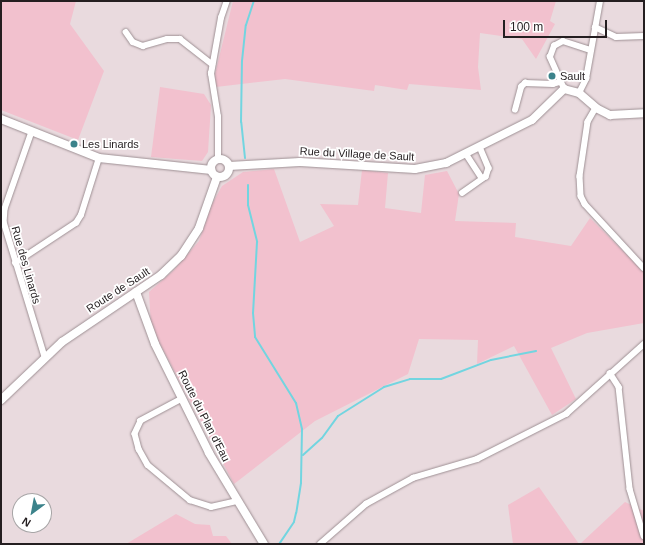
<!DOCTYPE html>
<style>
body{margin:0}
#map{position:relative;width:645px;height:545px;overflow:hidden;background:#e9dade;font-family:Arial,sans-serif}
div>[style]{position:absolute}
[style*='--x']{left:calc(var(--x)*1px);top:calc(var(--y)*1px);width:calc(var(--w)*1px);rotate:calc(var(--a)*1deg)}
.green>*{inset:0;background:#f2c1ce}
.stream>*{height:2px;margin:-1px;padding:0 1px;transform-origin:1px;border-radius:1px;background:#72d5e0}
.roads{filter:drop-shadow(0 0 1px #9e9094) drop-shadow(0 0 1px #9e9094)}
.street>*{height:5.5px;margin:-2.75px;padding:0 2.75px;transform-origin:2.75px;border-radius:2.75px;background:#fff}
.secondary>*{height:8px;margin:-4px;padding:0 4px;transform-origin:4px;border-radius:4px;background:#fff}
.secondary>.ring{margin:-4px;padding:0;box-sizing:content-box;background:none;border:8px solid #fff;border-radius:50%}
.dots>*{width:11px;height:11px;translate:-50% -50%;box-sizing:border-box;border:2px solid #fff;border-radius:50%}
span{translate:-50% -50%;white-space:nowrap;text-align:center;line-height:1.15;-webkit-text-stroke:3.5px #fff;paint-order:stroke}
.poi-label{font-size:11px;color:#241e20}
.left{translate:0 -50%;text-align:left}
.street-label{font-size:11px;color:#241e20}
.frame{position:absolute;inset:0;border:2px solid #241e20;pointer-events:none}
.north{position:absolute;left:12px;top:493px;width:40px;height:40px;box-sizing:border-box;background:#fff;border:1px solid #a7a5a6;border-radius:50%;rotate:212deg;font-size:11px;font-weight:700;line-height:16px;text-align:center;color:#241e20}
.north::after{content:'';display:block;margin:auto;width:14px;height:18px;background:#3c838b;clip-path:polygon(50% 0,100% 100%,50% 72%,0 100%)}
.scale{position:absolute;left:503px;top:20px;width:104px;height:18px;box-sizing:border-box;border:2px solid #241e20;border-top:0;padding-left:5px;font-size:12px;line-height:14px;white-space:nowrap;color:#241e20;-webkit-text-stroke:3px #fff;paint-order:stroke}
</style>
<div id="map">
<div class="green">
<div style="clip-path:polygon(1px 1px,76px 1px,70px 24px,104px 71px,78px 140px,1px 110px)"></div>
<div style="clip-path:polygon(233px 1px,556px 1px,550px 21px,555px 24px,536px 59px,522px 39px,480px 33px,478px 67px,481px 90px,409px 84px,407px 90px,375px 85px,374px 91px,285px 79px,216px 87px,214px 78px)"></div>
<div style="clip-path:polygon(160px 87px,204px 94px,211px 105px,208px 152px,202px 161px,151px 157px)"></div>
<div style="clip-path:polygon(274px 169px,300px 242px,334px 226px,320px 204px,358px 205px,362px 170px,388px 173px,385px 208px,421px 213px,425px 175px,447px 171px,459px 194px,455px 221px,516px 223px,515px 237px,571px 246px,590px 218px,644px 272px,644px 323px,587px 333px,551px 348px,576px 399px,552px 415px,514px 346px,477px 364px,478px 340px,419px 339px,408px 374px,315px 421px,234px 484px,151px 327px,149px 292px,174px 270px,199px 241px,211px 206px,222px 186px,243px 172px)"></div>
<div style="clip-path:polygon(539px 487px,579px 544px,513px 544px,508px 505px)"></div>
<div style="clip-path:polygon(625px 502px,644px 511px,644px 544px,580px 544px)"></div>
<div style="clip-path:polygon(176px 514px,195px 524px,210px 525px,213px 536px,226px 536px,232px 544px,126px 544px)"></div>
</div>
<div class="stream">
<div style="--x:245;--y:158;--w:36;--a:-96"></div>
<div style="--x:241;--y:122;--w:61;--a:-89.1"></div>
<div style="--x:242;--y:61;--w:36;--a:-84"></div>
<div style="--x:246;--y:25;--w:25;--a:-72"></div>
<div style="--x:248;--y:185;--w:20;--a:90"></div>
<div style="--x:248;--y:205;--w:38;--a:76"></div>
<div style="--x:257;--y:242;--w:71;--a:93.2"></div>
<div style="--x:253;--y:313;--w:24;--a:85"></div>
<div style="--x:255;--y:337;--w:78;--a:58.2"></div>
<div style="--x:296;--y:403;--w:27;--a:77"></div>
<div style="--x:302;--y:429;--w:54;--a:91.1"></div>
<div style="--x:301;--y:483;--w:30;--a:99"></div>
<div style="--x:296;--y:513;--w:9;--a:103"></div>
<div style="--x:294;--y:522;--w:27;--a:124"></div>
<div style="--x:303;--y:455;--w:25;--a:-42"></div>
<div style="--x:322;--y:438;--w:27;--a:-54"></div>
<div style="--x:338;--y:416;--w:54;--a:-32.2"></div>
<div style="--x:384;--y:387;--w:27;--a:-17"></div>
<div style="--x:410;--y:379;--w:31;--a:0"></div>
<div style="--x:441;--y:379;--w:53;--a:-20.8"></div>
<div style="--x:491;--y:360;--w:46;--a:-11.3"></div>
</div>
<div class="roads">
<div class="street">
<div style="--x:595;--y:27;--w:23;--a:25"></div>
<div style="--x:616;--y:37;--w:28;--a:-2"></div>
<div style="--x:126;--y:32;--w:12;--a:55"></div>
<div style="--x:133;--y:42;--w:11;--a:22"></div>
<div style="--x:143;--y:46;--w:25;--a:-16"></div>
<div style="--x:167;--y:39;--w:13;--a:0"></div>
<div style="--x:180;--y:39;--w:41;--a:38"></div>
<div style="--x:564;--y:89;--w:35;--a:-114"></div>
<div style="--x:550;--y:57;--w:12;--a:-70"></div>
<div style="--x:554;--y:46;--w:10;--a:-29"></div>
<div style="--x:563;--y:41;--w:29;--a:18"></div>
<div style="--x:579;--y:93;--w:16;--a:-63"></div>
<div style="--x:586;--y:79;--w:79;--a:-79.8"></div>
<div style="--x:596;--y:108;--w:16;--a:120"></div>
<div style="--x:588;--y:122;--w:55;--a:98.4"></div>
<div style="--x:580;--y:176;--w:20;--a:87"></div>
<div style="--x:581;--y:196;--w:9;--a:63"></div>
<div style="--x:585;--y:204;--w:87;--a:47.3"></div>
<div style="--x:515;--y:110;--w:24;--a:-75"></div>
<div style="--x:521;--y:87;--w:6;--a:-45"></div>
<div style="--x:525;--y:83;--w:28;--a:2"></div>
<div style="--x:553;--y:84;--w:7;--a:-16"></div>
<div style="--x:32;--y:132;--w:82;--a:109.3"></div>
<div style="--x:5;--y:209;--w:13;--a:94"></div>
<div style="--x:4;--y:222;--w:141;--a:73.1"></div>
<div style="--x:480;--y:147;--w:23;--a:67"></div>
<div style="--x:489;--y:168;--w:9;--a:108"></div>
<div style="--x:486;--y:177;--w:4;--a:153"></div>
<div style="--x:218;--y:159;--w:42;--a:-90"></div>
<div style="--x:218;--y:117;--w:44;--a:-99.2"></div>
<div style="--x:211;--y:74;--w:57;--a:-79.9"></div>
<div style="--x:221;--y:18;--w:18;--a:-71"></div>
<div style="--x:462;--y:193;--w:24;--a:-35"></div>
<div style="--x:482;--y:179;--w:30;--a:-123"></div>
<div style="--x:15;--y:263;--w:73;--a:-33.3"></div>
<div style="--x:76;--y:223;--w:9;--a:-58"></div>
<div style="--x:81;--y:215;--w:60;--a:-72.5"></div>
<div style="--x:610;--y:373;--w:17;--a:57"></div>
<div style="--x:619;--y:387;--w:103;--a:83.8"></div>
<div style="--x:630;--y:489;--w:49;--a:73.4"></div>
<div style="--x:182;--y:399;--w:47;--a:151.8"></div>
<div style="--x:141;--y:421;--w:14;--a:115"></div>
<div style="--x:135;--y:434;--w:16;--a:75"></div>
<div style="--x:139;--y:449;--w:18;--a:61"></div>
<div style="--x:148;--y:465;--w:55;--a:39.8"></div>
<div style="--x:190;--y:500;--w:22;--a:18"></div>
<div style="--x:211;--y:507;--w:28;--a:-13"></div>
<div style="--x:320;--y:544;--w:61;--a:-41"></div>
<div style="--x:366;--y:504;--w:54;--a:-29"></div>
<div style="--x:413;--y:478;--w:67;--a:-16.5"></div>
<div style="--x:477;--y:459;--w:100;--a:-26.8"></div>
<div style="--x:566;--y:414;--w:105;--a:-41.9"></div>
</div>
<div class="secondary">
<div style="--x:1;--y:119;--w:105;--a:21.7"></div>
<div style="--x:99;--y:158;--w:113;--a:6.1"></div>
<div class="ring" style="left:211px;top:159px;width:10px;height:10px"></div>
<div style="--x:229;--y:166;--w:71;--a:-3.2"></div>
<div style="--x:300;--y:162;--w:115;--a:3.5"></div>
<div style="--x:415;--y:169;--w:32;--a:-11"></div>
<div style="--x:446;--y:163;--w:96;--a:-26.6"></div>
<div style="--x:532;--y:120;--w:45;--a:-44.1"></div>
<div style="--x:564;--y:89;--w:16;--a:15"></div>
<div style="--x:579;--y:93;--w:23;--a:41"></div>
<div style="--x:596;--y:108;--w:16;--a:27"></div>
<div style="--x:610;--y:115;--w:34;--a:-3"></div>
<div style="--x:136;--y:292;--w:55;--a:69.9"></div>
<div style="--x:155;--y:344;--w:122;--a:63.6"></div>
<div style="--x:209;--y:453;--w:106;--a:58.9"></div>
<div style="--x:1;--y:400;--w:84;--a:-43.6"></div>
<div style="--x:62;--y:342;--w:120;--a:-34.1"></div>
<div style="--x:161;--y:275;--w:28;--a:-44"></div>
<div style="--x:181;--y:256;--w:33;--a:-57"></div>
<div style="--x:199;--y:228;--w:54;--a:-70.6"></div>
</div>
</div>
<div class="dots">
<div style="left:552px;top:76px;background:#3c838b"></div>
<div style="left:74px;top:144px;background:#3c838b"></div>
</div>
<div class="poi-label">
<span class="left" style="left:560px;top:76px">Sault</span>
<span class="left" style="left:82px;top:144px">Les Linards</span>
</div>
<div class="street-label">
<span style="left:357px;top:154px;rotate:3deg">Rue du Village de Sault</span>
<span style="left:26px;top:265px;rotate:74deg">Rue des Linards</span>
<span style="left:118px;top:290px;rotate:-33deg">Route de Sault</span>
<span style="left:204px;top:416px;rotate:63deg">Route du Plan d'Eau</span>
</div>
<div class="frame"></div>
<div class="north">N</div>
<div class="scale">100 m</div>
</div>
